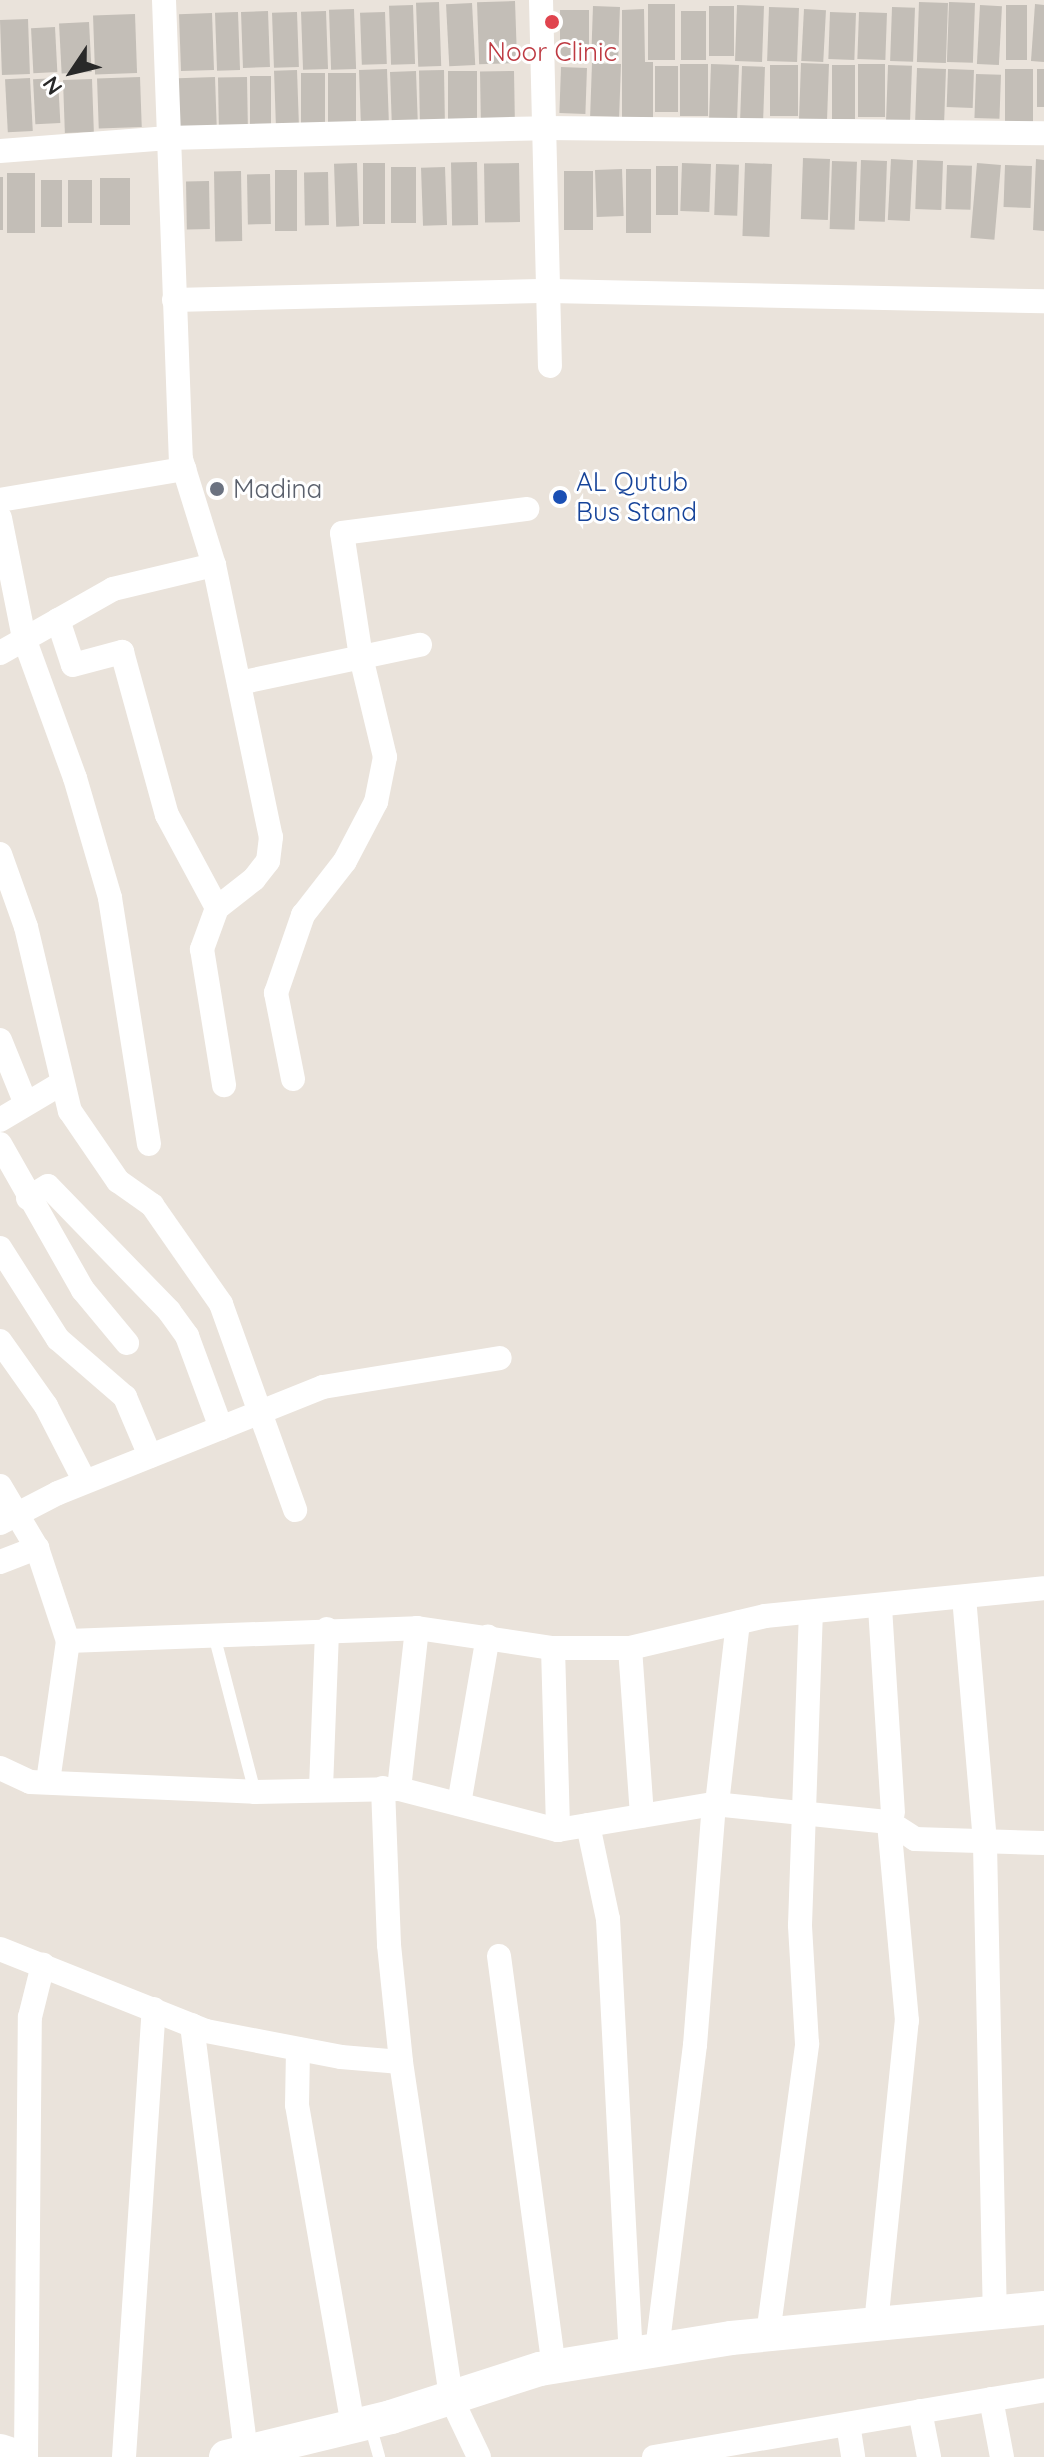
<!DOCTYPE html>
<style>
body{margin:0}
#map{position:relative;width:1044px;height:2457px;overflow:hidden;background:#eae3db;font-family:Quicksand,sans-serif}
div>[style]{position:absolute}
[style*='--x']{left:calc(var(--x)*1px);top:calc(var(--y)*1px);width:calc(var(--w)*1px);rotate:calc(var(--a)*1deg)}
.building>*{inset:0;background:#c3beb7;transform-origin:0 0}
.lane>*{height:12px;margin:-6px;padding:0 6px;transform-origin:6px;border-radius:6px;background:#fff}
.street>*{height:24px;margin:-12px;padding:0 12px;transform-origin:12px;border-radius:12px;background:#fff}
.secondary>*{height:34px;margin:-17px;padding:0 17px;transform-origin:17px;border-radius:17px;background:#fff}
.dots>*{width:22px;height:22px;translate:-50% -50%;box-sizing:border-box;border:4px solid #fff;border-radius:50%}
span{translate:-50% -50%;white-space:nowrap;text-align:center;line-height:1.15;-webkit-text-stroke:6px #fff;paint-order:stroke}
.health-label{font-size:26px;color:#be3a42}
.transit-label{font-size:26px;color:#164399}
.left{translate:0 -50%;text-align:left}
.worship-label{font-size:26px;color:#5b616d}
.north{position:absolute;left:32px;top:32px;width:80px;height:80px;-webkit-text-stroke:6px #fff;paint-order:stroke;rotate:235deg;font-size:22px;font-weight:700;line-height:32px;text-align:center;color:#292929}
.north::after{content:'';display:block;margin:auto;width:28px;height:36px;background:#292929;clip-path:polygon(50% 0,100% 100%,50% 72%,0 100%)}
</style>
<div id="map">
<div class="building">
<div style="left:515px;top:1px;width:62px;height:38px;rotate:88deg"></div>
<div style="left:439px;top:2px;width:64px;height:23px;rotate:88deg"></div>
<div style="left:919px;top:2px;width:29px;height:60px;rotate:2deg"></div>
<div style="left:949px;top:2px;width:26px;height:60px;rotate:2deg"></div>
<div style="left:472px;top:3px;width:62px;height:26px;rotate:87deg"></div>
<div style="left:648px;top:4px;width:27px;height:56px"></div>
<div style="clip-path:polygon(1035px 4px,1044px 5px,1044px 62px,1031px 61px)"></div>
<div style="left:413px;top:5px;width:59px;height:24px;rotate:88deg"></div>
<div style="left:737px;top:5px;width:27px;height:56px;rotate:2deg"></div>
<div style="left:980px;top:5px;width:22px;height:59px;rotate:3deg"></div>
<div style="left:1006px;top:5px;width:21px;height:55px"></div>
<div style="left:593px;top:6px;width:27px;height:55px;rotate:2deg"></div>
<div style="left:709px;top:6px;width:25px;height:50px"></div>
<div style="left:769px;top:7px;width:30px;height:54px;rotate:2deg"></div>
<div style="left:892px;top:7px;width:23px;height:54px;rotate:2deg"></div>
<div style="left:354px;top:9px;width:60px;height:25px;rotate:88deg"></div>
<div style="clip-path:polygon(644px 9px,645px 62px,653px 62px,653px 121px,622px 121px,622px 10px)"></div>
<div style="left:804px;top:9px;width:22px;height:52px;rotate:3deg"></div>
<div style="left:560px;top:10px;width:29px;height:52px"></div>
<div style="left:268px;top:11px;width:56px;height:27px;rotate:88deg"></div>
<div style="left:326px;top:11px;width:58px;height:25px;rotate:88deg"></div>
<div style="left:681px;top:11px;width:25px;height:49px"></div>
<div style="left:238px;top:12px;width:58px;height:23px;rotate:88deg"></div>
<div style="left:297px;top:12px;width:55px;height:25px;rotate:88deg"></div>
<div style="left:385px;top:12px;width:52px;height:25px;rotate:88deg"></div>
<div style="left:830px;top:12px;width:26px;height:47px;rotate:2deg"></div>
<div style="left:859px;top:12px;width:28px;height:47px;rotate:2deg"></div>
<div style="left:212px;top:13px;width:57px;height:33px;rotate:88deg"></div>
<div style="left:135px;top:14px;width:59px;height:42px;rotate:88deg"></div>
<div style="left:28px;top:19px;width:55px;height:28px;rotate:88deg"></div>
<div style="left:89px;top:22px;width:50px;height:30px;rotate:87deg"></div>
<div style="left:55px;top:27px;width:45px;height:24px;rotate:87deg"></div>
<div style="left:592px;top:63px;width:29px;height:53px;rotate:2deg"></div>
<div style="left:801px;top:63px;width:28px;height:59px;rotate:2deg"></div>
<div style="left:680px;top:64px;width:28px;height:52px"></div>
<div style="left:711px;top:64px;width:28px;height:54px;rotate:2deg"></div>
<div style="left:858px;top:64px;width:27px;height:53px"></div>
<div style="left:770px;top:65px;width:28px;height:51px"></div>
<div style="left:832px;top:65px;width:23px;height:54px"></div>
<div style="left:888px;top:65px;width:24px;height:60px;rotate:2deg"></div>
<div style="left:655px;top:66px;width:23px;height:46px"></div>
<div style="left:742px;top:66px;width:23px;height:56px;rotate:2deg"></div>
<div style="left:561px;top:67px;width:26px;height:46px;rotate:2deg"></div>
<div style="left:917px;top:68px;width:29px;height:55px;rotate:2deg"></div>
<div style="left:387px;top:69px;width:56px;height:28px;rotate:88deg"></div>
<div style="left:948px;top:69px;width:26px;height:38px;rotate:2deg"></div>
<div style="left:1005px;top:69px;width:28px;height:55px"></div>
<div style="left:1037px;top:69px;width:7px;height:38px"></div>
<div style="left:297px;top:70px;width:55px;height:23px;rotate:88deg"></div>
<div style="left:444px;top:70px;width:51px;height:25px;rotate:89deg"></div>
<div style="left:416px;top:71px;width:50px;height:26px;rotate:88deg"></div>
<div style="left:448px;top:71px;width:29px;height:50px"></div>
<div style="left:514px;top:71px;width:48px;height:34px;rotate:89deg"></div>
<div style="left:301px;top:73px;width:24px;height:54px"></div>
<div style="left:328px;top:73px;width:28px;height:54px"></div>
<div style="left:976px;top:74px;width:25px;height:44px;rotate:2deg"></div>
<div style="left:250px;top:76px;width:21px;height:49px"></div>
<div style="left:140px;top:77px;width:50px;height:43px;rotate:88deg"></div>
<div style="left:215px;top:77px;width:54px;height:37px;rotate:88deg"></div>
<div style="left:247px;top:77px;width:51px;height:29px;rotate:89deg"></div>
<div style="left:30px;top:78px;width:53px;height:25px;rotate:87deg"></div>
<div style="left:58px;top:78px;width:45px;height:25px;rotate:87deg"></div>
<div style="left:92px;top:79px;width:53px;height:29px;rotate:88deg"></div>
<div style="left:803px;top:158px;width:27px;height:61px;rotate:2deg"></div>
<div style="left:891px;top:159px;width:22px;height:61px;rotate:3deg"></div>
<div style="clip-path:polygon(1036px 159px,1044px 160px,1044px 231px,1033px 230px)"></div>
<div style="left:861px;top:160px;width:26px;height:61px;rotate:2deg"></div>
<div style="left:917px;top:160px;width:26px;height:49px;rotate:2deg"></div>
<div style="left:832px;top:161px;width:25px;height:68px;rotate:2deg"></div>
<div style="left:477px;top:162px;width:63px;height:26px;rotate:89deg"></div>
<div style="left:357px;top:163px;width:63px;height:23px;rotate:88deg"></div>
<div style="left:363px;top:163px;width:22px;height:61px"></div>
<div style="left:519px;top:163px;width:59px;height:35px;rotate:89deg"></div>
<div style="left:682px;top:163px;width:29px;height:48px;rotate:2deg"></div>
<div style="left:745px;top:163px;width:27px;height:73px;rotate:2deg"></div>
<div style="left:977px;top:163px;width:24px;height:75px;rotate:5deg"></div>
<div style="left:716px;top:164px;width:23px;height:51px;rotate:2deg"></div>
<div style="left:947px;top:165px;width:25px;height:44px;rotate:2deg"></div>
<div style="left:1005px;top:165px;width:27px;height:42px;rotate:2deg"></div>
<div style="left:656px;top:166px;width:22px;height:49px"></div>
<div style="left:391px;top:167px;width:25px;height:56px"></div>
<div style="left:445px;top:167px;width:58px;height:24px;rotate:88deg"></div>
<div style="left:622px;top:169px;width:47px;height:27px;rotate:88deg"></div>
<div style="left:626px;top:169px;width:25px;height:64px"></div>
<div style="left:275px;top:170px;width:22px;height:61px"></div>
<div style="left:241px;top:171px;width:70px;height:27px;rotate:89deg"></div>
<div style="left:564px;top:171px;width:29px;height:59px"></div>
<div style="left:328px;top:172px;width:53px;height:24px;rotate:89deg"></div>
<div style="left:7px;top:173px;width:28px;height:60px"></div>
<div style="left:270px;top:174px;width:50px;height:23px;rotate:89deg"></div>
<div style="left:0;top:177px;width:3px;height:53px"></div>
<div style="left:100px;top:178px;width:30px;height:47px"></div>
<div style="left:41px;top:180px;width:21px;height:47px"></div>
<div style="left:68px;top:180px;width:24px;height:43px"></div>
<div style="left:209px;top:181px;width:48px;height:23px;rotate:89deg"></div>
</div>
<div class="lane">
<div style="--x:214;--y:1635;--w:162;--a:75.4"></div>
<div style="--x:370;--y:2425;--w:33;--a:74"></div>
</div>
<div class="street">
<div style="--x:164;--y:0;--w:459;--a:87.9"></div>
<div style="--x:181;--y:459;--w:111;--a:72.7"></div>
<div style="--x:214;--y:565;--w:278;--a:78.2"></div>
<div style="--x:271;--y:837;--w:24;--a:97"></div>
<div style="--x:268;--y:861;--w:23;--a:128"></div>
<div style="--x:254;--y:879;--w:47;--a:141.9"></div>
<div style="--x:217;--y:908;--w:44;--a:110.1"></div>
<div style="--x:202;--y:949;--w:138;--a:80.8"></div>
<div style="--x:541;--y:0;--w:366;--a:88.6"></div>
<div style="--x:0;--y:151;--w:169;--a:-4.4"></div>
<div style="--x:168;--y:138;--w:377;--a:-1.5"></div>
<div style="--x:545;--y:128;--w:499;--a:0.6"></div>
<div style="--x:174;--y:300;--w:376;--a:-1.4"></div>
<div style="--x:550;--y:291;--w:494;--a:1.2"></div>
<div style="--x:0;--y:500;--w:187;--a:-9.6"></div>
<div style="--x:0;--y:518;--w:122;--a:78.7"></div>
<div style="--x:24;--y:638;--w:149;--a:70"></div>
<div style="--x:75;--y:778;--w:125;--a:73.7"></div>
<div style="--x:110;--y:898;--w:249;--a:81"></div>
<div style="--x:58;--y:620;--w:47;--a:71.6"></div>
<div style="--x:73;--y:665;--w:51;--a:-14.9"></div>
<div style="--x:122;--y:652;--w:169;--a:74.6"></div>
<div style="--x:167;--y:815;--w:106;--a:61.7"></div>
<div style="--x:0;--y:653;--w:130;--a:-29.5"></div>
<div style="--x:113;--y:589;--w:104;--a:-13.4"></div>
<div style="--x:239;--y:683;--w:185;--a:-11.9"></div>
<div style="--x:0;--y:854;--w:77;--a:70.4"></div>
<div style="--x:26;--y:927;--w:189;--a:76.6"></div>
<div style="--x:70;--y:1111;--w:85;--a:55.6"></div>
<div style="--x:118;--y:1181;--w:42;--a:35.2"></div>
<div style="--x:152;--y:1205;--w:121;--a:55.1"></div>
<div style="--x:221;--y:1304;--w:219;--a:70.2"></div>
<div style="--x:0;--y:1040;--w:69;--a:67.9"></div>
<div style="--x:293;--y:1079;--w:88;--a:-101.2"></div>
<div style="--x:276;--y:993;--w:83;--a:-70.9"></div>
<div style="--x:303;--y:915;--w:68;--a:-52.1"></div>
<div style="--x:345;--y:861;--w:67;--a:-62.3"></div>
<div style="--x:376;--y:802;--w:46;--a:-78.7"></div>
<div style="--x:385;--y:757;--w:103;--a:-103.5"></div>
<div style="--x:361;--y:657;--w:125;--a:-98.7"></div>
<div style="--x:342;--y:533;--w:187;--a:-7.4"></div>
<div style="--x:0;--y:1120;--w:72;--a:-30.8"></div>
<div style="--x:0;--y:1144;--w:168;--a:60.4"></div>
<div style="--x:83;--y:1290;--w:69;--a:50.3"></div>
<div style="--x:28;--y:1198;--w:23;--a:-31"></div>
<div style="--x:48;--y:1186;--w:174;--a:45.9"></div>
<div style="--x:169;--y:1311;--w:31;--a:54"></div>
<div style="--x:187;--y:1336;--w:98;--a:69.7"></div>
<div style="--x:0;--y:1248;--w:108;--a:57.5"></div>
<div style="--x:58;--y:1339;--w:89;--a:40.9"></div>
<div style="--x:125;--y:1397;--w:64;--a:67"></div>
<div style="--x:0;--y:1341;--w:80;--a:54.7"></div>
<div style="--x:46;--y:1406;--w:85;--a:62.8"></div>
<div style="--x:0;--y:1486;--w:72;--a:59.2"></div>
<div style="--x:37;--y:1548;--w:98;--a:71.6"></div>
<div style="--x:68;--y:1641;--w:142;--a:98.1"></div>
<div style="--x:0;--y:1523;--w:65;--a:-27.3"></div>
<div style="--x:58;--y:1493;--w:285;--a:-21.8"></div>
<div style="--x:323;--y:1387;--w:179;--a:-9.3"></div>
<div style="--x:0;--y:1562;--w:40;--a:-21"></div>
<div style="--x:964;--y:1597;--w:248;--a:85.1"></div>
<div style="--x:985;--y:1844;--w:469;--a:88.8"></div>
<div style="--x:880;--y:1607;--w:206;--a:86.4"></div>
<div style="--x:68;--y:1641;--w:349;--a:-2.1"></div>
<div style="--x:417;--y:1628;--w:137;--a:8.4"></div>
<div style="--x:553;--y:1648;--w:77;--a:0"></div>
<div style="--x:630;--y:1648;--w:139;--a:-13.3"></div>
<div style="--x:765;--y:1616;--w:280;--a:-5.7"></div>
<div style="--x:553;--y:1648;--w:182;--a:88.4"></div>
<div style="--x:630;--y:1648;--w:168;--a:85.9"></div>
<div style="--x:0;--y:1768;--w:33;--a:25"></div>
<div style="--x:30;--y:1782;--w:225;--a:2.5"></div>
<div style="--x:255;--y:1792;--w:144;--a:-1.2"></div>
<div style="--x:399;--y:1789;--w:164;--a:14.5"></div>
<div style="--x:558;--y:1830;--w:158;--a:-9.5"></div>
<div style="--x:714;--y:1804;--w:176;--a:5.9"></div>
<div style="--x:889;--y:1822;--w:31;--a:33"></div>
<div style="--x:915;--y:1839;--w:129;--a:1.8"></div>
<div style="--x:321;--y:1788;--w:159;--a:-87.8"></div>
<div style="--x:383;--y:1788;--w:157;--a:87.8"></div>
<div style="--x:389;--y:1945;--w:118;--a:84.1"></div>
<div style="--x:401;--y:2062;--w:340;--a:81.5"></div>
<div style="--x:451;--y:2398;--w:65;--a:64.6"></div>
<div style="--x:399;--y:1789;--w:162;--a:-83.6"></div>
<div style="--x:718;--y:1795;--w:174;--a:-83.4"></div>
<div style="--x:459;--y:1804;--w:170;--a:-80.2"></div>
<div style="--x:588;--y:1825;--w:96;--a:78"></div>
<div style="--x:608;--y:1919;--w:436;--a:87"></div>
<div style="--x:0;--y:1949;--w:222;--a:21.7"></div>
<div style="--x:206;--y:2031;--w:137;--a:10.9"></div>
<div style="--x:341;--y:2057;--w:60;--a:4.8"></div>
<div style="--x:499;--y:1956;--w:415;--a:82.4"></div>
<div style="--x:192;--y:2025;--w:430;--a:82.8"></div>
<div style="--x:298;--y:2049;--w:56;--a:91"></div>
<div style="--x:297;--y:2105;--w:326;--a:80.1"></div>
<div style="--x:876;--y:2324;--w:305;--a:-84.2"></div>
<div style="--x:907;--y:2021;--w:200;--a:-95.2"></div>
<div style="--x:768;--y:2334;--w:293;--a:-82.3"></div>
<div style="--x:807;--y:2044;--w:119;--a:-93.4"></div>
<div style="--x:800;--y:1925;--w:312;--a:-88"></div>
<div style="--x:657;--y:2350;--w:307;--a:-82.9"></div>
<div style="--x:695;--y:2045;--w:242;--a:-85.5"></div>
<div style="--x:991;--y:2399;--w:59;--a:79.3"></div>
<div style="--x:920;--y:2411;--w:47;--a:78.9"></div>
<div style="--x:848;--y:2424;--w:33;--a:81"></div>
<div style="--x:26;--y:2457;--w:440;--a:-89.5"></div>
<div style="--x:30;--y:2017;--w:54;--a:-76"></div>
<div style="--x:124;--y:2457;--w:449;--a:-86.2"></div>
<div style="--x:654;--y:2457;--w:396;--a:-9.7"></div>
</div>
<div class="secondary">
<div style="--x:0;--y:2451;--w:19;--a:18"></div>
<div style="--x:226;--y:2457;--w:170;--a:-13.6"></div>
<div style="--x:391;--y:2417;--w:157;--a:-17.9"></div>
<div style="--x:540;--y:2369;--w:193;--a:-9.2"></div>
<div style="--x:731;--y:2338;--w:314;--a:-5.5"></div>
</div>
<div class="dots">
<div style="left:552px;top:22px;background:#e0444e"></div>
<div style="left:217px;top:489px;background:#6b7280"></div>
<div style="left:560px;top:497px;background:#1a4fb4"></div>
</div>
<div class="health-label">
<span style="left:552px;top:52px">Noor Clinic</span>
</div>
<div class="transit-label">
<span class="left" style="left:576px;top:497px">AL Qutub<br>Bus Stand</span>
</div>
<div class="worship-label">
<span class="left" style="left:233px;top:489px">Madina</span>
</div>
<div class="north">N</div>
</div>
